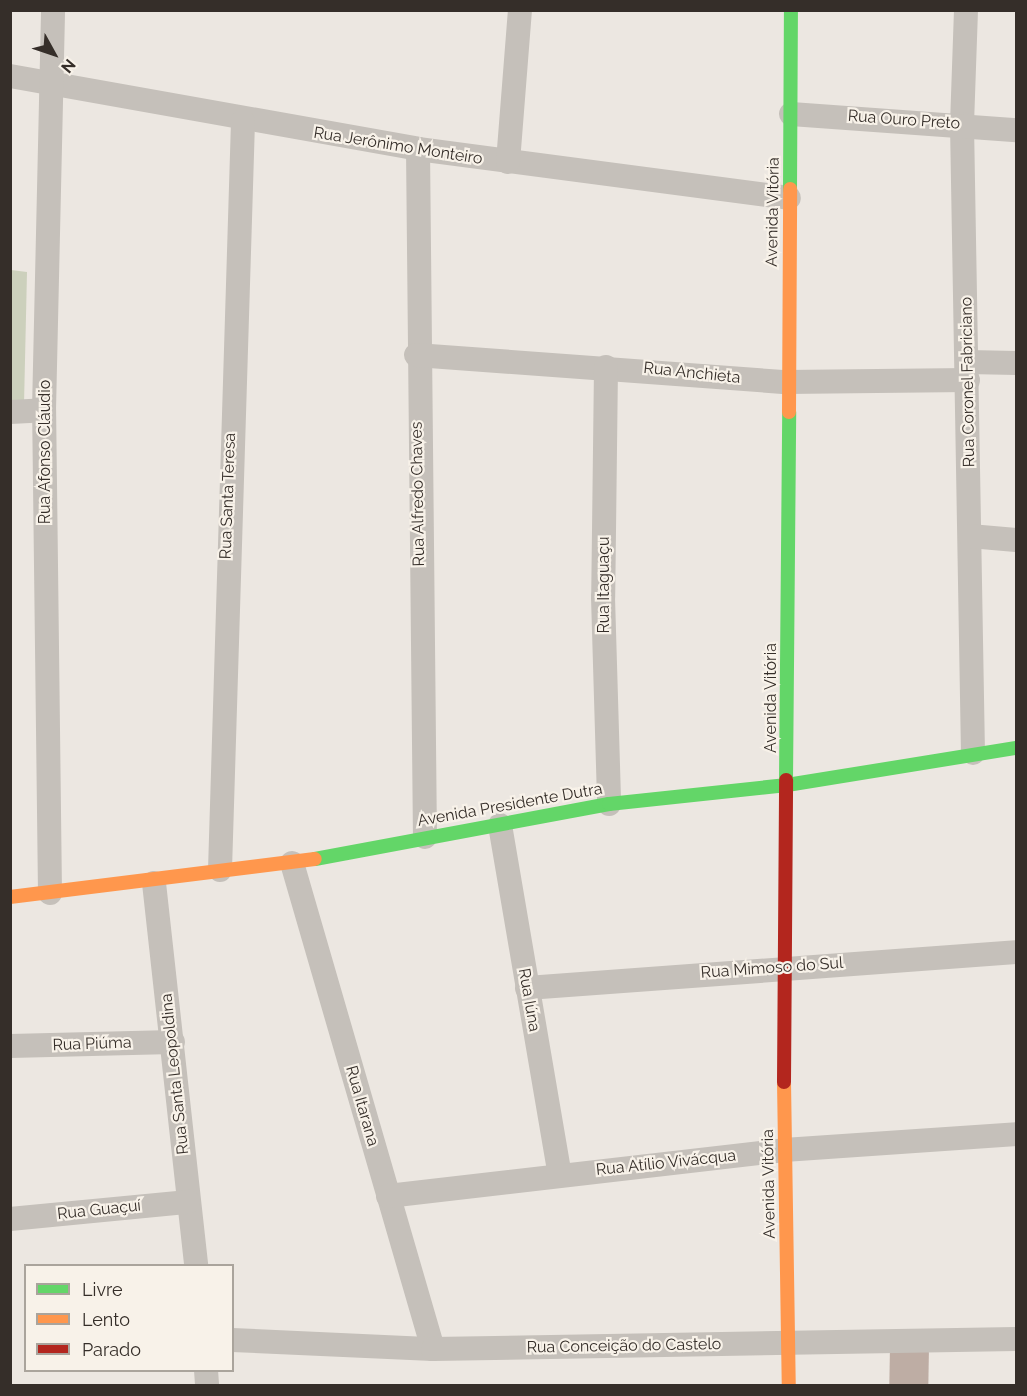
<!DOCTYPE html>
<meta charset="utf-8">
<style>
body{margin:0}
#map{position:relative;width:1027px;height:1396px;overflow:hidden;background:#ece7e1;font-family:Raleway,sans-serif}
div>[style]{position:absolute}
[style*='--x']{left:calc(var(--x)*1px);top:calc(var(--y)*1px);width:calc(var(--w)*1px);rotate:calc(var(--a)*1deg)}
.green>*{inset:0;background:#ccd0bc}
.building>*{inset:0;background:#beada4;transform-origin:0 0}
.street>*{height:24px;margin:-12px;padding:0 12px;transform-origin:12px;border-radius:12px;background:#c5c0ba}
.fast>*{height:14px;margin:-7px;padding:0 7px;transform-origin:7px;border-radius:7px;background:#63d668}
.slow>*{height:14px;margin:-7px;padding:0 7px;transform-origin:7px;border-radius:7px;background:#ff974d}
.jam>*{height:14px;margin:-7px;padding:0 7px;transform-origin:7px;border-radius:7px;background:#b3261e}
span{translate:-50% -50%;white-space:nowrap;text-align:center;line-height:1.15;-webkit-text-stroke:4.5px #f8f2e9;paint-order:stroke}
.street-label{font-size:16px;color:#352e29}
.frame{position:absolute;inset:0;border:12px solid #352e29;pointer-events:none}
.legend{position:absolute;left:24px;top:1264px;width:210px;height:108px;box-sizing:border-box;background:#f8f2e9;border:2px solid #aaa49c;margin:0;padding:8px 10px;list-style:none;font-size:18px;color:#352e29}
.legend li{display:flex;align-items:center;gap:12px;height:30px}
.legend b{width:30px;border:2px solid #aaa49c}
.north{position:absolute;left:24px;top:24px;width:60px;height:60px;-webkit-text-stroke:4px #f8f2e9;paint-order:stroke;rotate:130deg;font-size:16px;font-weight:700;line-height:24px;text-align:center;color:#352e29}
.north::after{content:'';display:block;margin:auto;width:21px;height:27px;background:#352e29;clip-path:polygon(50% 0,100% 100%,50% 72%,0 100%)}
</style>
<div id="map">
<div class="green">
<div style="clip-path:polygon(11px 270px,27px 272px,24px 404px,11px 404px)"></div>
</div>
<div class="building">
<div style="left:890px;top:1346px;width:39px;height:40px;rotate:1deg"></div>
</div>
<div class="street">
<div style="--x:966;--y:10;--w:114;--a:92"></div>
<div style="--x:962;--y:124;--w:629;--a:89"></div>
<div style="--x:10;--y:76;--w:414;--a:10.1"></div>
<div style="--x:418;--y:149;--w:374;--a:7.5"></div>
<div style="--x:791;--y:114;--w:226;--a:4.1"></div>
<div style="--x:418;--y:149;--w:688;--a:89.42"></div>
<div style="--x:508;--y:162;--w:152;--a:-85.5"></div>
<div style="--x:416;--y:355;--w:371;--a:4.2"></div>
<div style="--x:786;--y:382;--w:182;--a:-0.6"></div>
<div style="--x:968;--y:362;--w:48;--a:1.2"></div>
<div style="--x:606;--y:367;--w:230;--a:90.7"></div>
<div style="--x:603;--y:597;--w:207;--a:88.3"></div>
<div style="--x:10;--y:412;--w:34;--a:-3"></div>
<div style="--x:970;--y:536;--w:46;--a:5"></div>
<div style="--x:500;--y:825;--w:355;--a:80.3"></div>
<div style="--x:292;--y:863;--w:506;--a:73.82"></div>
<div style="--x:220;--y:870;--w:749;--a:-88.24"></div>
<div style="--x:154;--y:883;--w:385;--a:83.7"></div>
<div style="--x:50;--y:893;--w:483;--a:-90.7"></div>
<div style="--x:44;--y:410;--w:400;--a:-88.7"></div>
<div style="--x:527;--y:988;--w:490;--a:-4.2"></div>
<div style="--x:10;--y:1046;--w:163;--a:-1.4"></div>
<div style="--x:388;--y:1196;--w:399;--a:-6.6"></div>
<div style="--x:784;--y:1150;--w:233;--a:-3.9"></div>
<div style="--x:10;--y:1219;--w:179;--a:-5.5"></div>
<div style="--x:232;--y:1340;--w:201;--a:2.6"></div>
<div style="--x:433;--y:1349;--w:583;--a:-0.98"></div>
<div style="--x:206;--y:1370;--w:16;--a:86"></div>
</div>
<div class="fast">
<div style="--x:790;--y:189;--w:179;--a:-89.7"></div>
<div style="--x:786;--y:780;--w:368;--a:-89.5"></div>
<div style="--x:315;--y:859;--w:299;--a:-10.6"></div>
<div style="--x:609;--y:804;--w:179;--a:-6.1"></div>
<div style="--x:787;--y:785;--w:232;--a:-9.2"></div>
</div>
<div class="slow">
<div style="--x:789;--y:412;--w:223;--a:-89.7"></div>
<div style="--x:10;--y:897;--w:307;--a:-7.1"></div>
<div style="--x:784;--y:1082;--w:304;--a:89.1"></div>
</div>
<div class="jam">
<div style="--x:784;--y:1082;--w:302;--a:-89.6"></div>
</div>
<div class="street-label">
<span style="left:904px;top:120px;rotate:4deg">Rua Ouro Preto</span>
<span style="left:398px;top:146px;rotate:9deg">Rua Jerônimo Monteiro</span>
<span style="left:773px;top:212px;rotate:-89deg">Avenida Vitória</span>
<span style="left:692px;top:373px;rotate:6deg">Rua Anchieta</span>
<span style="left:968px;top:382px;rotate:-91deg">Rua Coronel Fabriciano</span>
<span style="left:45px;top:452px;rotate:-90deg">Rua Afonso Cláudio</span>
<span style="left:418px;top:494px;rotate:-91deg">Rua Alfredo Chaves</span>
<span style="left:228px;top:496px;rotate:-88deg">Rua Santa Teresa</span>
<span style="left:604px;top:585px;rotate:-90deg">Rua Itaguaçu</span>
<span style="left:771px;top:698px;rotate:-90deg">Avenida Vitória</span>
<span style="left:510px;top:805px;rotate:-10deg">Avenida Presidente Dutra</span>
<span style="left:772px;top:968px;rotate:-4deg">Rua Mimoso do Sul</span>
<span style="left:529px;top:1000px;rotate:80deg">Rua Iúna</span>
<span style="left:92px;top:1044px;rotate:-2deg">Rua Piúma</span>
<span style="left:175px;top:1074px;rotate:-96deg">Rua Santa Leopoldina</span>
<span style="left:362px;top:1106px;rotate:74deg">Rua Itarana</span>
<span style="left:666px;top:1163px;rotate:-6deg">Rua Atílio Vivácqua</span>
<span style="left:769px;top:1184px;rotate:-91deg">Avenida Vitória</span>
<span style="left:99px;top:1210px;rotate:-6deg">Rua Guaçuí</span>
<span style="left:624px;top:1346px;rotate:-1deg">Rua Conceição do Castelo</span>
</div>
<div class="frame"></div>
<ul class="legend">
<li><b style="height:8px;background:#63d668"></b>Livre</li>
<li><b style="height:8px;background:#ff974d"></b>Lento</li>
<li><b style="height:8px;background:#b3261e"></b>Parado</li>
</ul>
<div class="north">N</div>
</div>
